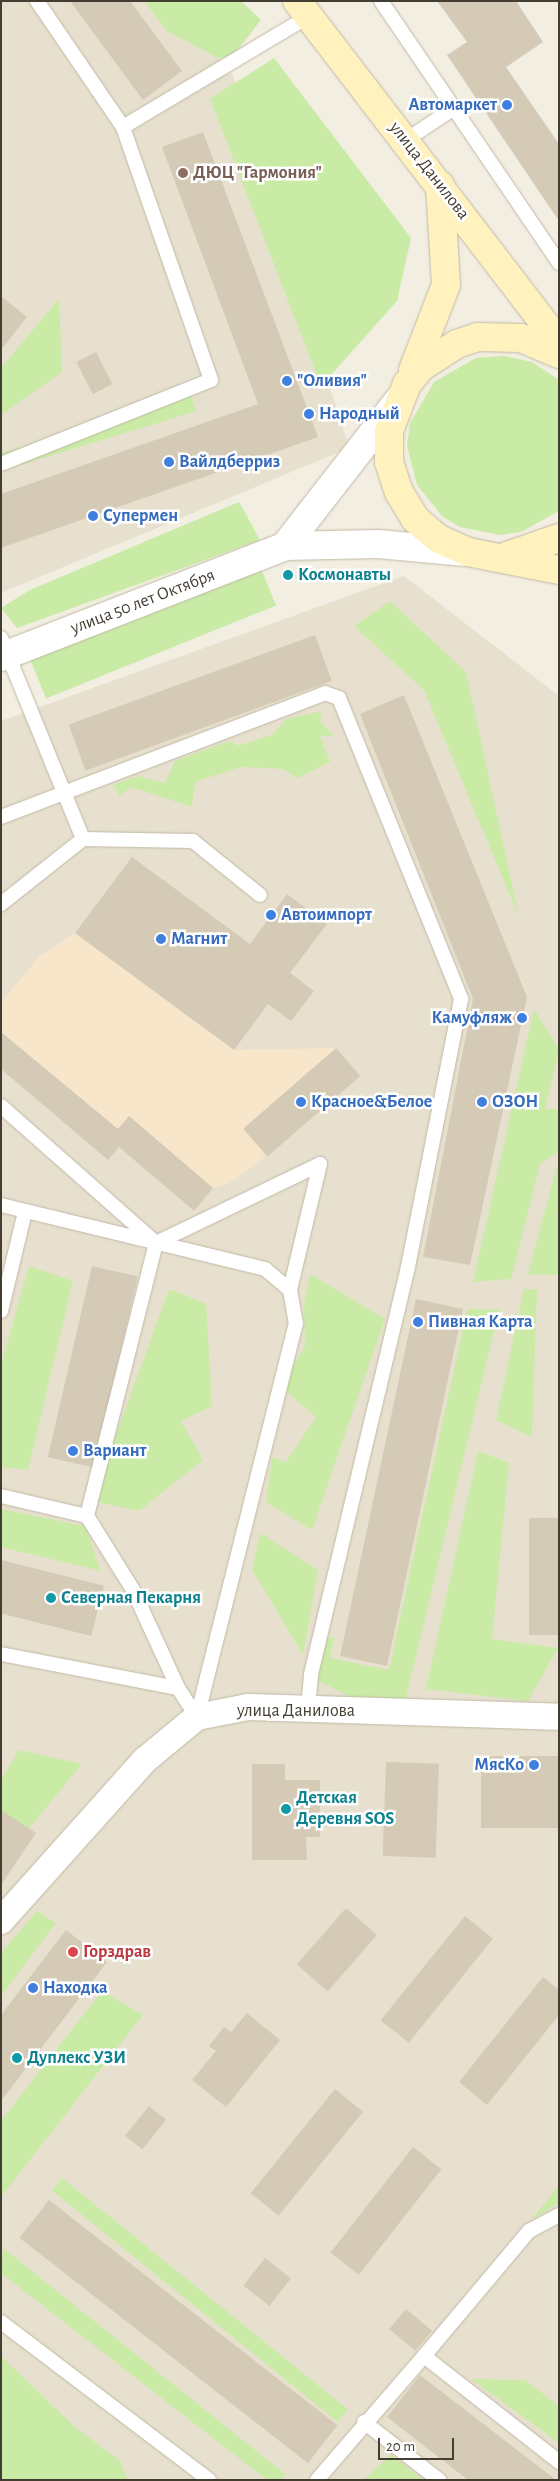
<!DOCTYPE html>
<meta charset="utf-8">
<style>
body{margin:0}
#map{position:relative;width:560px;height:2481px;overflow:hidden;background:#f2eee1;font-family:"Alegreya Sans",sans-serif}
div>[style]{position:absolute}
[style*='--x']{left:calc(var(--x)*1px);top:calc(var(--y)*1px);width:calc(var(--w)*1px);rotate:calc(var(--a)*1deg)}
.residential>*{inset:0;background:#e7e0cf}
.commercial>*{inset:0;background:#f7e6c9}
.green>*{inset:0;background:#c9eba6;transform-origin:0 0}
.building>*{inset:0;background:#d4cab6;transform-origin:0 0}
.roads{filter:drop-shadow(0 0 1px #c1b9a6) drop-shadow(0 0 1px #c1b9a6)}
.service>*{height:14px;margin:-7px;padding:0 7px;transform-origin:7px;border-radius:7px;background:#fff}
.minor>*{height:26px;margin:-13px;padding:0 13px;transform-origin:13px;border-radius:13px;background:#fff}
.tertiary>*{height:28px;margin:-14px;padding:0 14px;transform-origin:14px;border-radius:14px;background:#fff}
.secondary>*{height:28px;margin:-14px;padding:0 14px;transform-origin:14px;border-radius:14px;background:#fff2bf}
.dots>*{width:14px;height:14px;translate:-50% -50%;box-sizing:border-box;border:2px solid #fff;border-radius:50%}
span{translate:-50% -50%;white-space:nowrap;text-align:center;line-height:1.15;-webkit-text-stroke:5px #fff;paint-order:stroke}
.shop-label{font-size:18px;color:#366cbe;font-weight:700}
.right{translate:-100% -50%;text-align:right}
.left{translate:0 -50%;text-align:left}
.street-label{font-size:18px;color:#443d32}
.education-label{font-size:18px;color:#785e54;font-weight:700}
.culture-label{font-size:18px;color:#0d838f;font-weight:700}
.health-label{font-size:18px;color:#be3a42;font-weight:700}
.frame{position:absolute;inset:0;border:2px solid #443d32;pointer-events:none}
.scale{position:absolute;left:378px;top:2438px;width:76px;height:22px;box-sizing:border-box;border:2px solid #443d32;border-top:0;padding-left:6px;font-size:15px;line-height:18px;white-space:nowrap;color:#443d32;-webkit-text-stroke:4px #fff;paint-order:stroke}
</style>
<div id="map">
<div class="residential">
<div style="clip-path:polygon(1px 1px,178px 1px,233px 76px,349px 448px,1px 593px)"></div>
<div style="clip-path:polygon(404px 576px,559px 696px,559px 2480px,1px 2480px,1px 721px)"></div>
</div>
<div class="commercial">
<div style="clip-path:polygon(75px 933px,234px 1050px,336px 1048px,360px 1076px,266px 1156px,230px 1183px,213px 1188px,129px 1116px,118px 1129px,1px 1032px,1px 1002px,39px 957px)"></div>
</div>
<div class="green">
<div style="clip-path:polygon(144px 1px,241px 1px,261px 20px,236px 52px,220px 59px,167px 31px)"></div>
<div style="clip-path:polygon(274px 58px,411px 238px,397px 301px,321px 386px,210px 99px)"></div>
<div style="clip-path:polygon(59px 299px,62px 372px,1px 415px,1px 368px)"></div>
<div style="clip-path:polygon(504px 356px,532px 362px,559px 380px,559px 511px,521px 532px,500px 535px,460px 527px,443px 517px,417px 485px,407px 446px,410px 423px,434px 382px,476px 358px)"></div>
<div style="left:191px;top:395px;width:17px;height:204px;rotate:73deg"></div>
<div style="clip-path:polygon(239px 502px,260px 540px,17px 628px,1px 608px,30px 590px)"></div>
<div style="left:258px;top:561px;width:48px;height:248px;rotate:68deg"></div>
<div style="clip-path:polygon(390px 601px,466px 672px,519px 917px,424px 690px,354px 626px)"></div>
<div style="clip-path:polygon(322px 711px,320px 721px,334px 736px,320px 736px,330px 762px,298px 778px,283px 769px,241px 767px,195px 782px,192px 807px,131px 787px,120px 796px,113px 785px,138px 776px,165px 783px,175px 761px,230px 741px,239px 746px,273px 734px,286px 719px)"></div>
<div style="clip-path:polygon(534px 1009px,559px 1050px,545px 1109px,559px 1109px,559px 1151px,540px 1164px,511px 1279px,473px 1282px)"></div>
<div style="clip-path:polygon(559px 1166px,559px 1275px,528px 1274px,556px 1169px)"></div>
<div style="clip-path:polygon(29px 1266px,73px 1281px,28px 1470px,1px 1467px,1px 1365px)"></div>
<div style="clip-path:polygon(310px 1274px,385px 1319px,312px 1530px,266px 1502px,272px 1457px,286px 1462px,316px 1417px,280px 1386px,305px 1346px,304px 1303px)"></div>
<div style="clip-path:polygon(169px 1289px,206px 1304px,212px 1406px,181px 1421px,203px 1460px,139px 1511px,92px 1501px)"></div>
<div style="clip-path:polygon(524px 1289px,537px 1290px,532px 1437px,496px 1420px)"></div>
<div style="clip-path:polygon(467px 1309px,499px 1310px,405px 1702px,363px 1703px,315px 1679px,324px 1638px,334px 1637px,330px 1658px,389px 1670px)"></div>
<div style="clip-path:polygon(478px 1451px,509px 1463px,492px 1639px,558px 1648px,528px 1701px,426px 1689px)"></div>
<div style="clip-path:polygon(1px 1509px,85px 1526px,101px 1571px,1px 1547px)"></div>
<div style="clip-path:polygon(260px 1533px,318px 1570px,303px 1655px,252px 1570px)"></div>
<div style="clip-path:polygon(19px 1750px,82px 1764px,1px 1862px,1px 1780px)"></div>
<div style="clip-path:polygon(37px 1911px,56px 1923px,1px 1996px,1px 1953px)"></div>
<div style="clip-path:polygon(102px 1991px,143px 2015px,1px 2197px,1px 2121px)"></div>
<div style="left:62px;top:2178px;width:368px;height:16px;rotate:39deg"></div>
<div style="clip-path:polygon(559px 2185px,559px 2203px,532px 2219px)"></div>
<div style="clip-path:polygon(3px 2248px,285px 2474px,282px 2480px,267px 2480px,1px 2273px)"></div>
<div style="clip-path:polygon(1px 2356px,76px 2428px,120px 2461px,128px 2480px,1px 2480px)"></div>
<div style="clip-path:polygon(471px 2379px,525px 2380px,559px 2406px,559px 2443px)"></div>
<div style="clip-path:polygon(391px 2455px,423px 2480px,363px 2480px)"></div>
</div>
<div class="building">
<div style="clip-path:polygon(70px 1px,130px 1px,182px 71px,143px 100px)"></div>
<div style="clip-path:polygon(437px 1px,516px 1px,543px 42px,506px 67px,559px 144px,559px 221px,447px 55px,467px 42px)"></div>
<div style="clip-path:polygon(203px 132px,318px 437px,1px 548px,1px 494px,258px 404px,162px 147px)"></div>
<div style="clip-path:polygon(1px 296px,27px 317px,1px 350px)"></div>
<div style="left:96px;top:352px;width:36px;height:22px;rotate:63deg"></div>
<div style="left:315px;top:635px;width:49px;height:262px;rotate:70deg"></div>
<div style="clip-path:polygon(404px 695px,527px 997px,470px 1265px,423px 1257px,473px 999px,360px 714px)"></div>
<div style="clip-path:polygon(132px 857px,250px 944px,287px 894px,327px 924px,290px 973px,314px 991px,291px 1021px,268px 1004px,234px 1050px,75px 933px)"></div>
<div style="clip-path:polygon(1px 1032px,118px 1129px,129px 1116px,213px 1188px,194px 1211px,119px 1147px,108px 1160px,1px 1069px)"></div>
<div style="left:336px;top:1048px;width:37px;height:123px;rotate:49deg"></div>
<div style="left:92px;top:1266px;width:47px;height:196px;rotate:13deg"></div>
<div style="left:416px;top:1299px;width:48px;height:365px;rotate:12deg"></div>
<div style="left:529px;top:1518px;width:30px;height:117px"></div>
<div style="left:1px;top:1560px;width:106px;height:52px;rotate:14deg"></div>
<div style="left:481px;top:1756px;width:78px;height:72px"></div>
<div style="left:386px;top:1762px;width:53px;height:94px;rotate:2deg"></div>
<div style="clip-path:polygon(252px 1764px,285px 1764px,285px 1780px,320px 1780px,320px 1837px,306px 1837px,307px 1860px,252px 1860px)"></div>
<div style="clip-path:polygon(1px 1810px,36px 1833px,1px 1885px)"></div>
<div style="left:346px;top:1908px;width:41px;height:75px;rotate:41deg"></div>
<div style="left:465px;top:1916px;width:36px;height:134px;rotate:39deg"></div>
<div style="clip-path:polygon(66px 1930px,107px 1962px,1px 2101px,1px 2015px)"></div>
<div style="clip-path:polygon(543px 1977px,559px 1990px,559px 2015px,487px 2105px,459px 2082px)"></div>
<div style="clip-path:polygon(247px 2013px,280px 2040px,226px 2107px,192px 2080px,216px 2051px,209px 2046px,224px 2027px,231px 2032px)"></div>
<div style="left:335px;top:2089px;width:36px;height:134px;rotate:39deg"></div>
<div style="left:149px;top:2106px;width:22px;height:38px;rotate:39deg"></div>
<div style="left:413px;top:2147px;width:36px;height:134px;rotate:38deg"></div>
<div style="left:49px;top:2200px;width:366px;height:48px;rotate:38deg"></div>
<div style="left:265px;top:2258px;width:33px;height:35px;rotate:38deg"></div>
<div style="left:406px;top:2309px;width:34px;height:26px;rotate:40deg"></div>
<div style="clip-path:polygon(420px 2375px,556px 2480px,468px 2480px,387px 2417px)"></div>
</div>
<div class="roads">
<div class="service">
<div style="--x:381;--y:1;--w:317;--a:55.8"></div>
<div style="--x:123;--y:127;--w:217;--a:-30.8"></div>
<div style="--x:406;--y:140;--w:58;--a:-33.7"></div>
<div style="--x:1;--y:464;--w:226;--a:-21.8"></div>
<div style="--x:211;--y:380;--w:268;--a:-109.2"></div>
<div style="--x:123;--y:127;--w:153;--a:-124.3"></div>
<div style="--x:1;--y:638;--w:217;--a:67.8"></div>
<div style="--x:83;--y:839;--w:105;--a:141.6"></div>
<div style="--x:1;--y:817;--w:347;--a:-20.9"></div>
<div style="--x:325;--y:693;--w:15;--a:20"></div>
<div style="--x:339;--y:698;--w:325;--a:67.9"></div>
<div style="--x:461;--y:999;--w:273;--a:101.2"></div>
<div style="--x:408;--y:1267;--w:419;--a:103.4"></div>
<div style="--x:311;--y:1675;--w:33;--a:95"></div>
<div style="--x:83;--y:839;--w:110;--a:1"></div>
<div style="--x:193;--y:841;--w:86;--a:38.9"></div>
<div style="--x:1;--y:1106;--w:207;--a:41.5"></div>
<div style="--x:156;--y:1243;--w:282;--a:104.2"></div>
<div style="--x:1;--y:1205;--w:272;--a:13.6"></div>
<div style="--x:265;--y:1269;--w:33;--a:40"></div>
<div style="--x:156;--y:1243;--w:182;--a:-25.7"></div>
<div style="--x:320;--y:1164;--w:130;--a:103.4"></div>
<div style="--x:290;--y:1290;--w:34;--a:80"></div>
<div style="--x:296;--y:1323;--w:406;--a:104.1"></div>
<div style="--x:1;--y:1311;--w:102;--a:-76.4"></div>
<div style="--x:1;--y:1496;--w:88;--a:13.1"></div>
<div style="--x:87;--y:1516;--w:87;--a:58.1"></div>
<div style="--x:133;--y:1590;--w:108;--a:65.3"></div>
<div style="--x:178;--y:1688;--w:35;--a:57"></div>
<div style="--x:1;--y:1654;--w:180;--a:10.9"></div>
<div style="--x:1;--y:2322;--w:261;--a:37.2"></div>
<div style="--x:424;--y:2356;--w:163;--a:-50"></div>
<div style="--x:529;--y:2231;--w:34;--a:-28"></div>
<div style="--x:364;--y:2422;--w:95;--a:37.7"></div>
<div style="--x:317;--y:2480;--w:164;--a:-49.2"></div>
<div style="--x:424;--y:2356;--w:172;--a:38.1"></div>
</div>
<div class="minor">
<div style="--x:1;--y:1921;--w:216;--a:-48.2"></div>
<div style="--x:145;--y:1760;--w:67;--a:-39.6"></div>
<div style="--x:197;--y:1717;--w:52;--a:-11.1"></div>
<div style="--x:248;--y:1707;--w:311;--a:1.8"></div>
</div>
<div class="tertiary">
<div style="--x:285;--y:546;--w:184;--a:-52.1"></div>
<div style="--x:1;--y:657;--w:305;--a:-21.3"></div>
<div style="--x:285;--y:546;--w:93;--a:-1.2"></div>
<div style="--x:378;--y:544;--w:88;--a:5.2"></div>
</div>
<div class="secondary">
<div style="--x:297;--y:1;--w:430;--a:52.5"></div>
<div style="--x:559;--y:354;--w:41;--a:-157.2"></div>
<div style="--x:521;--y:338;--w:43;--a:-178.7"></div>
<div style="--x:478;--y:337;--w:22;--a:162"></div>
<div style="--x:457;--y:344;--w:43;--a:147.4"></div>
<div style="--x:421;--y:367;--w:22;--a:129"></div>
<div style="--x:407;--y:384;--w:50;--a:111"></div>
<div style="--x:389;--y:431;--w:31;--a:90"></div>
<div style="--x:389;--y:462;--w:32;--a:72"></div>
<div style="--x:399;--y:492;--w:31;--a:59"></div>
<div style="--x:415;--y:519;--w:31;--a:40"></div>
<div style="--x:439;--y:539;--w:32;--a:24"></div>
<div style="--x:468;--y:552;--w:93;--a:11.2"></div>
<div style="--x:413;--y:370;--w:91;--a:-68.8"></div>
<div style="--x:446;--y:285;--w:100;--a:-93.4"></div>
<div style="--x:507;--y:556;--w:55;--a:-19.1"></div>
</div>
</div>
<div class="dots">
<div style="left:507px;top:105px;background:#3f7fe0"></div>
<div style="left:183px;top:173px;background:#8d6e63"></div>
<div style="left:287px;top:381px;background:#3f7fe0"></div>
<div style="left:309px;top:414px;background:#3f7fe0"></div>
<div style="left:169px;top:462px;background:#3f7fe0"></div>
<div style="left:93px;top:516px;background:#3f7fe0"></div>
<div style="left:288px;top:575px;background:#0f9aa8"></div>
<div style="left:271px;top:915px;background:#3f7fe0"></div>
<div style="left:161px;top:939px;background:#3f7fe0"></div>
<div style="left:522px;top:1018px;background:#3f7fe0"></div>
<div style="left:301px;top:1102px;background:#3f7fe0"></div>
<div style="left:482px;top:1102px;background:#3f7fe0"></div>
<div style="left:418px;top:1322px;background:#3f7fe0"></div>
<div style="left:73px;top:1451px;background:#3f7fe0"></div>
<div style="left:51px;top:1598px;background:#0f9aa8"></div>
<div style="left:534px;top:1765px;background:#3f7fe0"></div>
<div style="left:286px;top:1809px;background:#0f9aa8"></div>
<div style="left:73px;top:1952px;background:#e0444e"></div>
<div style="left:33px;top:1988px;background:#3f7fe0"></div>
<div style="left:17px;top:2058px;background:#0f9aa8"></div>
</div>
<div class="shop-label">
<span class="right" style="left:497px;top:105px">Автомаркет</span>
<span class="left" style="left:297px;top:381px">"Оливия"</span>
<span class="left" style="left:319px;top:414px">Народный</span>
<span class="left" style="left:179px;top:462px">Вайлдберриз</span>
<span class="left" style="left:103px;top:516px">Супермен</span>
<span class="left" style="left:281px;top:915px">Автоимпорт</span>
<span class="left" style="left:171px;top:939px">Магнит</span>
<span class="right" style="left:512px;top:1018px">Камуфляж</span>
<span class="left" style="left:311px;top:1102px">Красное&amp;Белое</span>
<span class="left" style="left:492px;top:1102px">ОЗОН</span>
<span class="left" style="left:428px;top:1322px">Пивная Карта</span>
<span class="left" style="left:83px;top:1451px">Вариант</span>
<span class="right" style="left:524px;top:1765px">МясКо</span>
<span class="left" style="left:43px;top:1988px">Находка</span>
</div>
<div class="street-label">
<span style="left:429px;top:171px;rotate:52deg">улица Данилова</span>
<span style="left:143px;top:602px;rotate:-21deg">улица 50 лет Октября</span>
<span style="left:296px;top:1711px">улица Данилова</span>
</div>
<div class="education-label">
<span class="left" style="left:193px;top:173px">ДЮЦ "Гармония"</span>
</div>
<div class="culture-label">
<span class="left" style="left:298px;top:575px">Космонавты</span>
<span class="left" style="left:61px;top:1598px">Северная Пекарня</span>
<span class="left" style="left:296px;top:1809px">Детская<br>Деревня SOS</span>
<span class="left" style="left:27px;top:2058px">Дуплекс УЗИ</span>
</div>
<div class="health-label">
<span class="left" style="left:83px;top:1952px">Горздрав</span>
</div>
<div class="frame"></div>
<div class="scale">20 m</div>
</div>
